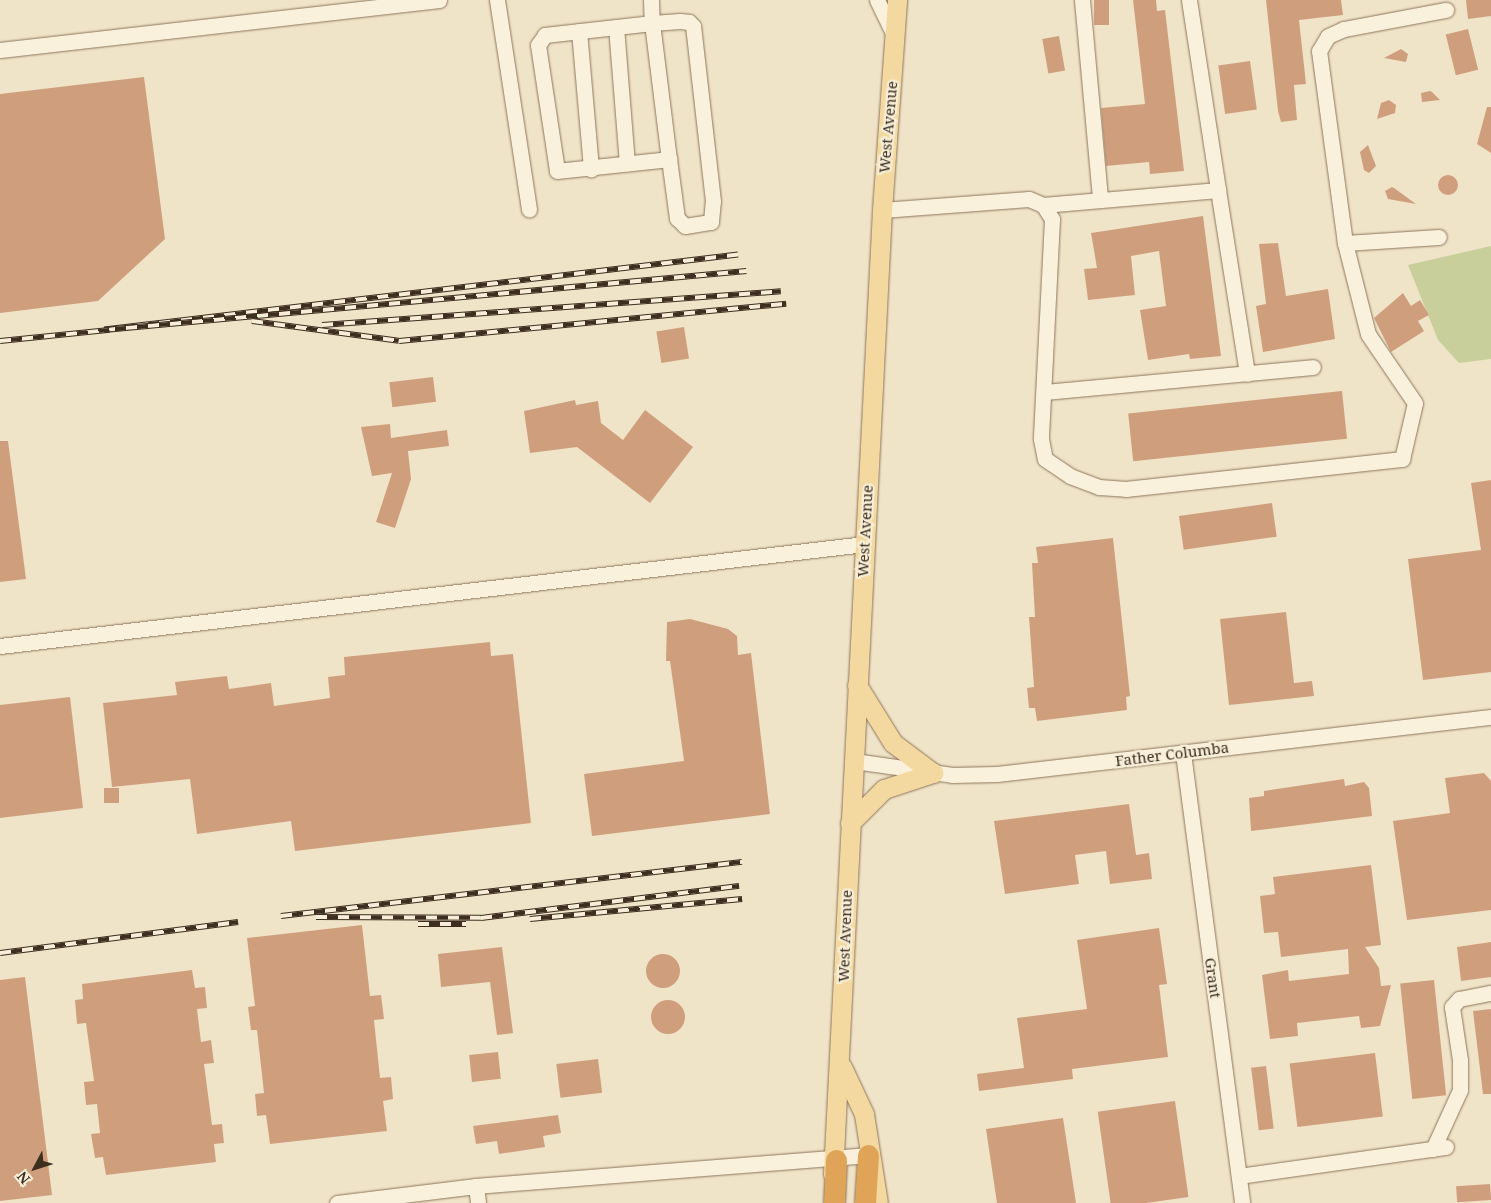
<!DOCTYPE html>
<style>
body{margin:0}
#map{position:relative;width:1491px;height:1203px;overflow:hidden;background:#f0e4c8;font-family:"Noto Serif",serif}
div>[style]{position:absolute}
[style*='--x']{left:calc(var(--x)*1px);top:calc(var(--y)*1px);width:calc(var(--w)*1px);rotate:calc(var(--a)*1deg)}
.green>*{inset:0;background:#c9cf9b}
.building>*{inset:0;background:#cf9f7d;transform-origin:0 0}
.round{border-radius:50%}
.roads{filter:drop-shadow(0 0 1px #8d765c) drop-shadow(0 0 1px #8d765c)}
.minor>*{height:15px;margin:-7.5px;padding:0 7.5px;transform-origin:7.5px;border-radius:7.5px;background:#faf1dc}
.major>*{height:19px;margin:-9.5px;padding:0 9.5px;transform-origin:9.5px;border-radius:9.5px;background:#f3d9a0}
.highway>*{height:21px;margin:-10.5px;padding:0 10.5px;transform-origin:10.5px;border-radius:10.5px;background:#e0a458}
.rail>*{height:5.5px;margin-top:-2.75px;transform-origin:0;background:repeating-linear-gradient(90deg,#f7eed8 0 11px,#3d2e20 0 22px);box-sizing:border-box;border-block:1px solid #3d2e20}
span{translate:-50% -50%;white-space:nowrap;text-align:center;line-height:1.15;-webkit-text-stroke:4.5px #f7eed8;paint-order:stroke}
.street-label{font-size:15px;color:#3d2e20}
.north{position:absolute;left:10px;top:1143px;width:50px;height:50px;-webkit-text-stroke:4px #f7eed8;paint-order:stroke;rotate:230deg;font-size:14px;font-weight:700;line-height:20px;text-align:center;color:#3d2e20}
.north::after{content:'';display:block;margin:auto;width:18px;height:22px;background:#3d2e20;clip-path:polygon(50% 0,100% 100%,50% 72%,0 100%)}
</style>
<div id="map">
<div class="green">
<div style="clip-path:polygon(1491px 246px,1491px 359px,1459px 363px,1438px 340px,1408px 265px)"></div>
</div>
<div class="building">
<div style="left:1094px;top:0;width:15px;height:25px"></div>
<div style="clip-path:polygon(1133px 0,1156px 0,1157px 11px,1165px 10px,1184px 171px,1150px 174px,1149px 162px,1106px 166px,1101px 108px,1145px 104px)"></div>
<div style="clip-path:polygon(1266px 0,1341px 0,1343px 15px,1299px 20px,1306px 84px,1294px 85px,1297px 120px,1281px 122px,1278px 111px)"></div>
<div style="clip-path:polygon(1466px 0,1491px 0,1491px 16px,1468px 19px)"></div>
<div style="left:1468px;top:29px;width:42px;height:23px;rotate:76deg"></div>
<div style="left:1059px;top:36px;width:35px;height:17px;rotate:80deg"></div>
<div style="clip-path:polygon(1401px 49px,1408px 54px,1406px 62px,1384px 58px)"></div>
<div style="left:1250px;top:61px;width:49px;height:32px;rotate:82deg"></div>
<div style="clip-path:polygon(144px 77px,165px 239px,98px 301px,0 313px,0 94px)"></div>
<div style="clip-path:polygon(1430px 91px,1432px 92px,1440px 100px,1422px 102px,1421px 93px)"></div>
<div style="clip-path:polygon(1389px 100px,1396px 105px,1395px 113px,1377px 119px,1381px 103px)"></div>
<div style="clip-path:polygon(1487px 107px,1491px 107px,1491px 153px,1477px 144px)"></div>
<div style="clip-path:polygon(1368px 145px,1376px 166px,1369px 173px,1364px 170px,1360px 152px)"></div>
<div class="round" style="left:1438px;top:175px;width:20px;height:20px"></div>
<div style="clip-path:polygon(1392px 187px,1394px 188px,1416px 204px,1388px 199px,1385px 191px)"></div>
<div style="clip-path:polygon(1203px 216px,1221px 356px,1190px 359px,1189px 354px,1148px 360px,1140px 310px,1166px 306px,1159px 251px,1131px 256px,1135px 295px,1088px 300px,1084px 269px,1097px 268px,1091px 233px)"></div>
<div style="clip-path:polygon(1278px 243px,1286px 296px,1328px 289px,1335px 339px,1263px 352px,1256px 306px,1266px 304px,1259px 244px)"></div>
<div style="clip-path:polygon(1403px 293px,1411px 306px,1420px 300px,1429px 315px,1418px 321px,1424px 331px,1391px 352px,1374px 318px)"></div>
<div style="left:684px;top:327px;width:32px;height:28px;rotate:81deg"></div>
<div style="left:433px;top:377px;width:25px;height:44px;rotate:83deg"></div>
<div style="left:1342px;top:391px;width:48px;height:215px;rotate:84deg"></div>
<div style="clip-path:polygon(575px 400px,576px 405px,598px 401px,601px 423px,623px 440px,645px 410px,693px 447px,650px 503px,577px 447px,530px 453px,524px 411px)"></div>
<div style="clip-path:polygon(390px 424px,391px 438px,447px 430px,449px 446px,408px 451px,411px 479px,395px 528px,376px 522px,392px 473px,372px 476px,361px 427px)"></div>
<div style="clip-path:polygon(0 441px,8px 441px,26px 579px,0 582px)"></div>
<div style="clip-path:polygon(1491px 480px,1491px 672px,1423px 680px,1408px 559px,1481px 550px,1471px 483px)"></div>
<div style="left:1272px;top:503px;width:34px;height:94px;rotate:82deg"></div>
<div style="clip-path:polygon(1113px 538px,1130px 696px,1126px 697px,1127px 710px,1037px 721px,1035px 708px,1029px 708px,1027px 688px,1034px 687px,1029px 617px,1035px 617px,1032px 563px,1038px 563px,1036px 547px)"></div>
<div style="clip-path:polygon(1286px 612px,1294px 683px,1312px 681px,1314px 696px,1229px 705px,1220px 619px)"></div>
<div style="clip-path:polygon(690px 619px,728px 629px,737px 636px,738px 655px,751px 653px,770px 814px,592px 836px,584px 774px,684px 761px,670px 661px,666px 661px,667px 622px)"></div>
<div style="clip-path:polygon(490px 642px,491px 656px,513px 654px,531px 823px,295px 851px,291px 821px,197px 834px,190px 779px,112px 787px,103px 703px,177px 695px,175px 682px,227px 676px,229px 689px,271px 683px,274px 706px,330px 698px,328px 677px,345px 675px,344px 657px)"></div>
<div style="clip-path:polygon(70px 697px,83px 808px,0 818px,0 705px)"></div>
<div style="clip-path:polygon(1484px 773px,1491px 781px,1491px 910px,1407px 920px,1393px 821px,1450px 813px,1445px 778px)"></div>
<div style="clip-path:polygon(1344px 779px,1345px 786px,1364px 782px,1369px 788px,1372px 816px,1251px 831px,1249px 798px,1264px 796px,1264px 791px)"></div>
<div style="left:119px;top:788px;width:15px;height:15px;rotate:90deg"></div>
<div style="clip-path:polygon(1129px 804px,1136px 855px,1149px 853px,1152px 879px,1110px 884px,1106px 851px,1075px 855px,1079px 884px,1005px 894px,994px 821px)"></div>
<div style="clip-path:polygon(1371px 865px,1381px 945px,1365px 947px,1379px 968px,1381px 986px,1391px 985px,1380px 1026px,1361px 1028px,1359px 1016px,1297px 1023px,1298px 1036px,1270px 1039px,1262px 975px,1288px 970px,1289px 981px,1349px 974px,1348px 949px,1281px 957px,1278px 932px,1264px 933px,1260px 896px,1275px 894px,1273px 877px)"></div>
<div style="clip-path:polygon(362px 925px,370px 996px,381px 995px,384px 1019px,374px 1020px,380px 1078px,391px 1077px,393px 1099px,383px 1101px,387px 1131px,270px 1144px,266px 1115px,257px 1116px,255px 1094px,264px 1093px,257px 1030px,251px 1030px,248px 1007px,255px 1006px,247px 938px)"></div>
<div style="clip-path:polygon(1159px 928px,1167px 984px,1159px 985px,1168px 1057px,1072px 1069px,1073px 1079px,979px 1091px,977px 1074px,1024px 1068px,1017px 1018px,1087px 1009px,1077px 940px)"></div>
<div style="clip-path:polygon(1491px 942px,1491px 977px,1461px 981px,1457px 947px)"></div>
<div style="clip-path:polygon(502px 947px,513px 1033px,497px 1035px,490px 982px,441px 987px,438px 954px)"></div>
<div class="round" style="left:646px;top:954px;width:34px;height:34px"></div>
<div style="clip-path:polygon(192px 970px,195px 988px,205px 987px,207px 1008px,197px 1009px,201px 1042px,211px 1040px,214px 1063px,204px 1064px,212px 1125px,222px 1124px,224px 1143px,214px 1144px,216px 1162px,106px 1175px,103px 1157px,95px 1158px,91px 1134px,100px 1133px,97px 1104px,86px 1105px,84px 1082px,94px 1081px,86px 1023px,77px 1024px,75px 1000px,83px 999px,82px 984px)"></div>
<div style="clip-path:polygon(25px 977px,52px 1195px,0 1201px,0 980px)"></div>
<div style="left:1434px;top:980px;width:116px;height:34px;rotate:84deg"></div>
<div class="round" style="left:651px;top:1000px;width:34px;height:34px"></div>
<div style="clip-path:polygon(1491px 1009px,1491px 1094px,1483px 1094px,1473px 1011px)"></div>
<div style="left:498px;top:1052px;width:27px;height:29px;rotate:84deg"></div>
<div style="left:1375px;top:1053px;width:64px;height:86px;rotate:83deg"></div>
<div style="left:598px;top:1059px;width:34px;height:42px;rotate:83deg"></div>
<div style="left:1266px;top:1066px;width:63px;height:15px;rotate:83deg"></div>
<div style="left:1175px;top:1101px;width:97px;height:78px;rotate:82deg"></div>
<div style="clip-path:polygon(558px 1115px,561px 1133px,543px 1136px,545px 1147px,499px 1154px,497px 1141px,476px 1144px,473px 1126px)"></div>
<div style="clip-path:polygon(1063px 1118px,1076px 1203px,997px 1203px,986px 1129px)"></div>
<div style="left:1490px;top:1184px;width:16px;height:34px;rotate:86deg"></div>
</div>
<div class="roads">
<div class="minor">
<div style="--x:497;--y:0;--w:212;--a:81.3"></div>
<div style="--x:651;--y:0;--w:23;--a:88"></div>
<div style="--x:652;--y:23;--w:137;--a:82.9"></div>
<div style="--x:669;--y:159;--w:60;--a:82.3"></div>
<div style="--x:677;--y:218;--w:11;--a:45"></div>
<div style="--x:685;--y:226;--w:26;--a:-9"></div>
<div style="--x:711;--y:222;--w:21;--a:-85"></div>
<div style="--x:713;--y:201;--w:176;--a:-96.5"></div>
<div style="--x:693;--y:26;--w:6;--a:-135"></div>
<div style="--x:689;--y:22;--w:9;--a:-174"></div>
<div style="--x:680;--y:21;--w:28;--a:176"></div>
<div style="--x:652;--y:23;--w:108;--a:173.6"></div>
<div style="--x:545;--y:35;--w:12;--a:125"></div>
<div style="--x:538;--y:45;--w:127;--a:81.4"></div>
<div style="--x:557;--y:171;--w:113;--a:-6.1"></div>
<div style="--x:877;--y:0;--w:41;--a:64.1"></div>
<div style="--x:1082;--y:0;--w:200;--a:84.8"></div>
<div style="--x:1189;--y:0;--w:192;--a:81.3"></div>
<div style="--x:616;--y:27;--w:137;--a:85.4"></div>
<div style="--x:579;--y:31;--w:139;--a:85"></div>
<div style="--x:0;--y:50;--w:442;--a:-6.5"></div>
<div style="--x:1043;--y:205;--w:17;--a:57"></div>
<div style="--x:1052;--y:219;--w:220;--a:92.9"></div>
<div style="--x:1041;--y:439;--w:20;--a:79"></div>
<div style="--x:1045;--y:459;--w:30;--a:34"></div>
<div style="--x:1070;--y:476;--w:31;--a:21"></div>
<div style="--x:1099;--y:487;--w:27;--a:4"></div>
<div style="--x:1126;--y:489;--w:278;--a:-6.2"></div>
<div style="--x:1402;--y:459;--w:57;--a:-76.9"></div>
<div style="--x:1415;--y:403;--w:83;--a:-124.3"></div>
<div style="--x:1368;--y:334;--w:94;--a:-104.2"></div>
<div style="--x:1345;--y:243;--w:194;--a:-97.7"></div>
<div style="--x:1319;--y:51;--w:17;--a:-59"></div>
<div style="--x:1328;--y:36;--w:17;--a:-24"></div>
<div style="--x:1344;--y:29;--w:104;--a:-10.6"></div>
<div style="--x:882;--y:210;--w:147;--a:-4.3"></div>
<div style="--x:1029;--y:199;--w:15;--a:23"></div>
<div style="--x:1043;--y:205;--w:176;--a:-4.9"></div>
<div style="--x:1218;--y:190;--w:186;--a:81"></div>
<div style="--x:1345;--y:243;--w:94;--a:-3.7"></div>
<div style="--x:1044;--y:392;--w:270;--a:-5.3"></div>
<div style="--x:0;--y:646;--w:870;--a:-6.73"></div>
<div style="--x:1183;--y:753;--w:454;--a:82.5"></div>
<div style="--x:854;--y:761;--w:99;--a:8.1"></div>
<div style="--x:952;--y:775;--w:45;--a:-1.3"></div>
<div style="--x:997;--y:774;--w:497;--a:-6.6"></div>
<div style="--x:1433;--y:1149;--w:65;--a:-65.4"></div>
<div style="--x:1460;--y:1090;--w:30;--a:-90"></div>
<div style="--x:1460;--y:1060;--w:54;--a:-98.6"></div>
<div style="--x:1452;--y:1007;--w:11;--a:-49"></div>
<div style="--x:1459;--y:999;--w:33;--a:-11"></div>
<div style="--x:1239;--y:1176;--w:209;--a:-8"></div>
<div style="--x:476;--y:1186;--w:17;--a:83"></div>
<div style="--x:337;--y:1203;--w:140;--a:-7"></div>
<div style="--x:476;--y:1186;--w:393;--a:-4.5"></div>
</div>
<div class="major">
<div style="--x:857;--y:685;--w:68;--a:58.2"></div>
<div style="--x:893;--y:743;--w:50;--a:36.9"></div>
<div style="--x:850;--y:823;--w:48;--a:-45"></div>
<div style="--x:884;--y:789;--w:52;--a:-18.1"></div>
<div style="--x:842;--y:1067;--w:52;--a:64.9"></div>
<div style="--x:864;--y:1114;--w:90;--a:81.1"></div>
<div style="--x:833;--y:1174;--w:965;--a:-87.09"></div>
<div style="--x:882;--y:210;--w:211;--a:-85.9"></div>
</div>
<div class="highway">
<div style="--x:834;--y:1203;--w:43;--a:-87.3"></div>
<div style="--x:865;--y:1203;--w:48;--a:-86.4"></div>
</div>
</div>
<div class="rail">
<div style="--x:738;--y:255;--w:638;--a:173.25"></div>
<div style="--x:104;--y:330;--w:645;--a:-5.25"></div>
<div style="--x:252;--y:321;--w:148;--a:7.7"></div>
<div style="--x:399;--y:341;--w:389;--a:-5.5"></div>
<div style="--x:322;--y:325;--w:460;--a:-4.2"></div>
<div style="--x:0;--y:341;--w:110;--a:-5.8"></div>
<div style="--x:281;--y:916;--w:464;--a:-6.7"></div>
<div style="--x:316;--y:917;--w:165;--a:0.3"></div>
<div style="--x:481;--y:918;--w:260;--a:-7.1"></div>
<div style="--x:530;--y:919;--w:213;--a:-5.4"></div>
<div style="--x:418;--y:924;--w:48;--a:0"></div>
<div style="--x:0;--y:953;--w:240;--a:-7.4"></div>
</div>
<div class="street-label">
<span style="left:888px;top:127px;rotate:-85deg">West Avenue</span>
<span style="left:865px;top:531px;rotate:-87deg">West Avenue</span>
<span style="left:1172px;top:754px;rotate:-7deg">Father Columba</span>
<span style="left:845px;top:936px;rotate:-88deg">West Avenue</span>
<span style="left:1213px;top:978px;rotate:82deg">Grant</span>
</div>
<div class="north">N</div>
</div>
